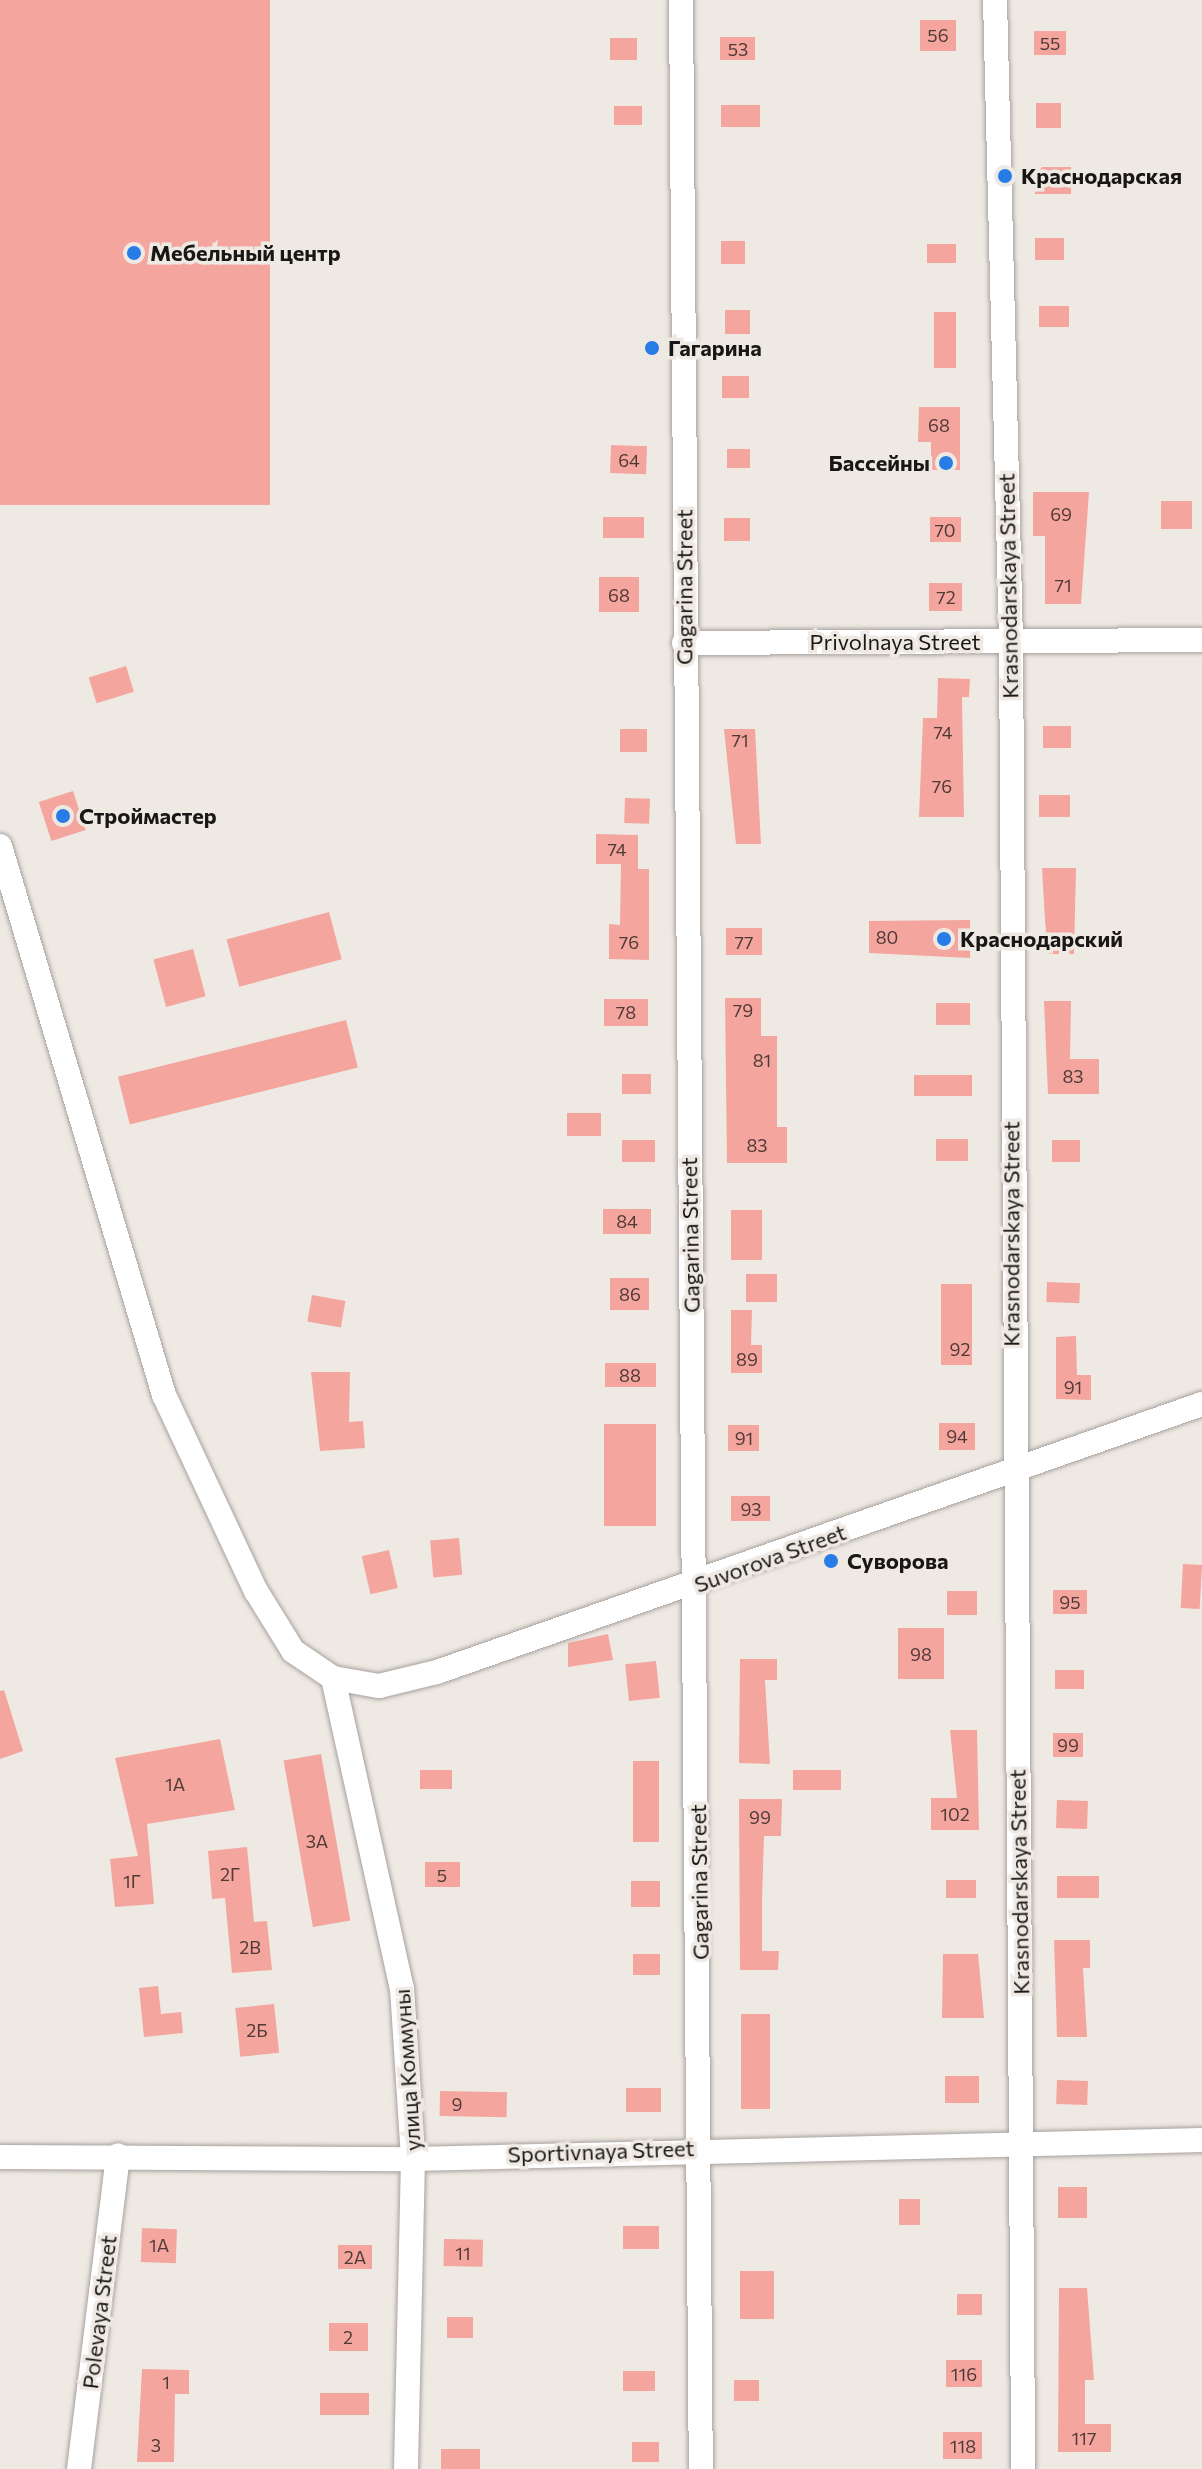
<!DOCTYPE html>
<meta charset="utf-8">
<style>
body{margin:0}
#map{position:relative;width:1202px;height:2469px;overflow:hidden;background:#efe9e4;font-family:Commissioner,sans-serif}
div>[style]{position:absolute}
[style*='--x']{left:calc(var(--x)*1px);top:calc(var(--y)*1px);width:calc(var(--w)*1px);rotate:calc(var(--a)*1deg)}
.building>*{inset:0;background:#f3a59e;transform-origin:0 0}
.roads{filter:drop-shadow(0 0 2px #a7a19d) drop-shadow(0 0 2px #a7a19d)}
.minor>*{height:24px;margin:-12px;padding:0 12px;transform-origin:12px;border-radius:12px;background:#fff}
.dots>*{width:22px;height:22px;translate:-50% -50%;box-sizing:border-box;border:4px solid #efe9e4;border-radius:50%}
span{translate:-50% -50%;white-space:nowrap;text-align:center;line-height:1.15;-webkit-text-stroke:7px #efe9e4;paint-order:stroke}
.number-label{font-size:18px;color:#503a37}
.number-label span{-webkit-text-stroke-width:0}
.poi-label{font-size:22px;color:#191715;font-weight:700}
.left{translate:0 -50%;text-align:left}
.right{translate:-100% -50%;text-align:right}
.street-label{font-size:22px;color:#191715}
</style>
<div id="map">
<div class="building">
<div style="left:0;top:0;width:270px;height:505px"></div>
<div style="left:920px;top:20px;width:36px;height:31px"></div>
<div style="left:1034px;top:31px;width:32px;height:24px"></div>
<div style="left:720px;top:37px;width:35px;height:23px"></div>
<div style="left:610px;top:38px;width:27px;height:22px"></div>
<div style="left:1036px;top:103px;width:25px;height:25px"></div>
<div style="left:721px;top:105px;width:39px;height:22px"></div>
<div style="left:614px;top:106px;width:28px;height:19px"></div>
<div style="left:1035px;top:167px;width:36px;height:27px"></div>
<div style="left:1035px;top:238px;width:29px;height:22px"></div>
<div style="left:745px;top:241px;width:23px;height:24px;rotate:90deg"></div>
<div style="left:927px;top:244px;width:29px;height:19px"></div>
<div style="left:1069px;top:306px;width:21px;height:30px;rotate:90deg"></div>
<div style="left:725px;top:310px;width:25px;height:24px"></div>
<div style="left:934px;top:312px;width:22px;height:56px"></div>
<div style="left:722px;top:376px;width:27px;height:22px"></div>
<div style="clip-path:polygon(919px 407px,960px 407px,960px 470px,931px 470px,931px 442px,918px 442px)"></div>
<div style="left:611px;top:445px;width:36px;height:28px;rotate:2deg"></div>
<div style="left:727px;top:449px;width:23px;height:19px"></div>
<div style="clip-path:polygon(1033px 492px,1089px 492px,1081px 604px,1045px 604px,1045px 536px,1033px 536px)"></div>
<div style="left:1161px;top:501px;width:31px;height:28px"></div>
<div style="left:603px;top:517px;width:41px;height:21px"></div>
<div style="left:930px;top:517px;width:31px;height:25px"></div>
<div style="left:724px;top:518px;width:26px;height:23px"></div>
<div style="left:599px;top:577px;width:40px;height:35px"></div>
<div style="left:929px;top:583px;width:33px;height:28px"></div>
<div style="left:126px;top:666px;width:27px;height:39px;rotate:73deg"></div>
<div style="clip-path:polygon(938px 678px,970px 679px,969px 697px,962px 697px,964px 817px,919px 817px,923px 718px,937px 718px)"></div>
<div style="left:1043px;top:726px;width:28px;height:22px"></div>
<div style="left:620px;top:729px;width:27px;height:23px"></div>
<div style="clip-path:polygon(724px 729px,755px 729px,761px 844px,736px 844px)"></div>
<div style="left:73px;top:791px;width:41px;height:36px;rotate:72deg"></div>
<div style="left:1039px;top:795px;width:31px;height:22px"></div>
<div style="left:625px;top:798px;width:25px;height:25px;rotate:2deg"></div>
<div style="clip-path:polygon(596px 834px,638px 835px,638px 869px,649px 869px,649px 960px,609px 959px,609px 924px,620px 925px,621px 864px,596px 864px)"></div>
<div style="clip-path:polygon(1042px 868px,1076px 868px,1074px 954px,1047px 954px)"></div>
<div style="left:329px;top:912px;width:49px;height:106px;rotate:75deg"></div>
<div style="clip-path:polygon(970px 920px,970px 958px,869px 953px,869px 921px)"></div>
<div style="left:726px;top:928px;width:36px;height:27px"></div>
<div style="left:193px;top:949px;width:49px;height:41px;rotate:75deg"></div>
<div style="clip-path:polygon(725px 998px,761px 998px,761px 1036px,777px 1036px,777px 1127px,787px 1127px,787px 1163px,727px 1163px)"></div>
<div style="left:604px;top:999px;width:44px;height:27px"></div>
<div style="clip-path:polygon(1044px 1001px,1071px 1001px,1070px 1059px,1099px 1059px,1099px 1094px,1048px 1094px)"></div>
<div style="left:936px;top:1003px;width:34px;height:22px"></div>
<div style="left:346px;top:1020px;width:49px;height:235px;rotate:76deg"></div>
<div style="left:622px;top:1074px;width:29px;height:20px"></div>
<div style="left:914px;top:1075px;width:58px;height:21px"></div>
<div style="left:601px;top:1113px;width:23px;height:34px;rotate:90deg"></div>
<div style="left:936px;top:1139px;width:32px;height:22px"></div>
<div style="left:622px;top:1140px;width:33px;height:22px"></div>
<div style="left:1052px;top:1140px;width:28px;height:22px"></div>
<div style="left:603px;top:1209px;width:48px;height:25px"></div>
<div style="left:731px;top:1210px;width:31px;height:50px"></div>
<div style="left:746px;top:1274px;width:31px;height:28px"></div>
<div style="left:610px;top:1278px;width:39px;height:32px"></div>
<div style="left:1047px;top:1282px;width:33px;height:20px;rotate:2deg"></div>
<div style="left:941px;top:1284px;width:31px;height:81px"></div>
<div style="left:312px;top:1295px;width:34px;height:27px;rotate:10deg"></div>
<div style="clip-path:polygon(731px 1310px,752px 1310px,751px 1345px,762px 1345px,762px 1373px,731px 1373px)"></div>
<div style="clip-path:polygon(1076px 1336px,1077px 1375px,1091px 1375px,1091px 1400px,1056px 1399px,1056px 1337px)"></div>
<div style="left:605px;top:1363px;width:51px;height:24px"></div>
<div style="clip-path:polygon(311px 1372px,350px 1372px,349px 1422px,363px 1421px,365px 1448px,320px 1451px)"></div>
<div style="left:939px;top:1423px;width:36px;height:27px"></div>
<div style="left:604px;top:1424px;width:52px;height:102px"></div>
<div style="left:728px;top:1425px;width:31px;height:26px"></div>
<div style="left:731px;top:1496px;width:39px;height:25px"></div>
<div style="left:459px;top:1538px;width:37px;height:29px;rotate:85deg"></div>
<div style="left:389px;top:1550px;width:39px;height:28px;rotate:77deg"></div>
<div style="left:1183px;top:1564px;width:19px;height:44px;rotate:3deg"></div>
<div style="left:1053px;top:1590px;width:34px;height:24px"></div>
<div style="left:947px;top:1591px;width:30px;height:24px"></div>
<div style="left:898px;top:1628px;width:46px;height:51px"></div>
<div style="clip-path:polygon(608px 1634px,613px 1660px,568px 1667px,568px 1643px)"></div>
<div style="clip-path:polygon(740px 1659px,777px 1659px,777px 1680px,765px 1680px,770px 1764px,739px 1763px)"></div>
<div style="left:656px;top:1661px;width:37px;height:31px;rotate:84deg"></div>
<div style="left:1055px;top:1670px;width:29px;height:19px"></div>
<div style="clip-path:polygon(4px 1690px,23px 1751px,0 1759px,0 1691px)"></div>
<div style="clip-path:polygon(950px 1730px,977px 1730px,979px 1830px,931px 1830px,931px 1798px,957px 1798px)"></div>
<div style="left:1053px;top:1733px;width:30px;height:24px"></div>
<div style="clip-path:polygon(220px 1739px,235px 1810px,147px 1824px,154px 1904px,115px 1907px,110px 1859px,138px 1856px,115px 1758px)"></div>
<div style="left:321px;top:1754px;width:169px;height:38px;rotate:80deg"></div>
<div style="left:633px;top:1761px;width:26px;height:81px"></div>
<div style="left:420px;top:1770px;width:32px;height:19px"></div>
<div style="left:793px;top:1770px;width:48px;height:20px"></div>
<div style="clip-path:polygon(739px 1799px,782px 1799px,781px 1836px,764px 1836px,762px 1900px,762px 1951px,779px 1951px,778px 1970px,740px 1970px)"></div>
<div style="left:1057px;top:1800px;width:31px;height:28px;rotate:2deg"></div>
<div style="clip-path:polygon(247px 1847px,254px 1922px,267px 1921px,272px 1970px,232px 1973px,225px 1898px,212px 1899px,208px 1851px)"></div>
<div style="left:425px;top:1862px;width:35px;height:25px"></div>
<div style="left:1057px;top:1876px;width:42px;height:22px"></div>
<div style="left:946px;top:1880px;width:30px;height:18px"></div>
<div style="left:631px;top:1881px;width:29px;height:26px"></div>
<div style="clip-path:polygon(1054px 1940px,1090px 1940px,1090px 1968px,1083px 1968px,1087px 2037px,1057px 2037px)"></div>
<div style="left:633px;top:1954px;width:27px;height:21px"></div>
<div style="clip-path:polygon(943px 1954px,978px 1954px,984px 2018px,942px 2018px)"></div>
<div style="clip-path:polygon(158px 1986px,161px 2014px,181px 2012px,183px 2033px,144px 2037px,139px 1988px)"></div>
<div style="left:274px;top:2004px;width:49px;height:39px;rotate:84deg"></div>
<div style="left:741px;top:2014px;width:29px;height:95px"></div>
<div style="left:945px;top:2076px;width:34px;height:27px"></div>
<div style="left:1088px;top:2081px;width:24px;height:31px;rotate:92deg"></div>
<div style="left:626px;top:2088px;width:35px;height:24px"></div>
<div style="left:440px;top:2091px;width:67px;height:25px;rotate:1deg"></div>
<div style="left:1058px;top:2187px;width:29px;height:31px"></div>
<div style="left:899px;top:2199px;width:21px;height:26px"></div>
<div style="left:623px;top:2226px;width:36px;height:23px"></div>
<div style="left:142px;top:2228px;width:35px;height:34px;rotate:2deg"></div>
<div style="left:444px;top:2239px;width:39px;height:27px;rotate:1deg"></div>
<div style="left:338px;top:2245px;width:34px;height:24px"></div>
<div style="left:740px;top:2271px;width:34px;height:48px"></div>
<div style="clip-path:polygon(1059px 2288px,1087px 2288px,1094px 2380px,1085px 2380px,1085px 2424px,1111px 2424px,1111px 2452px,1058px 2452px)"></div>
<div style="left:957px;top:2294px;width:25px;height:21px"></div>
<div style="left:447px;top:2317px;width:26px;height:21px"></div>
<div style="left:329px;top:2323px;width:39px;height:28px"></div>
<div style="left:946px;top:2360px;width:36px;height:27px"></div>
<div style="clip-path:polygon(142px 2369px,189px 2370px,189px 2394px,175px 2394px,174px 2462px,137px 2462px)"></div>
<div style="left:623px;top:2371px;width:32px;height:20px"></div>
<div style="left:734px;top:2380px;width:25px;height:21px"></div>
<div style="left:369px;top:2393px;width:22px;height:49px;rotate:90deg"></div>
<div style="left:943px;top:2432px;width:39px;height:27px"></div>
<div style="left:632px;top:2442px;width:27px;height:20px"></div>
<div style="left:441px;top:2449px;width:39px;height:20px"></div>
</div>
<div class="roads">
<div class="minor">
<div style="--x:681;--y:0;--w:2469;--a:89.54"></div>
<div style="--x:995;--y:0;--w:641;--a:88.57"></div>
<div style="--x:1011;--y:641;--w:1828;--a:89.62"></div>
<div style="--x:684;--y:643;--w:518;--a:-0.33"></div>
<div style="--x:0;--y:846;--w:573;--a:73.37"></div>
<div style="--x:164;--y:1395;--w:217;--a:64.9"></div>
<div style="--x:256;--y:1591;--w:70;--a:58.3"></div>
<div style="--x:293;--y:1651;--w:48;--a:34"></div>
<div style="--x:333;--y:1678;--w:47;--a:9.9"></div>
<div style="--x:379;--y:1686;--w:60;--a:-13.6"></div>
<div style="--x:437;--y:1672;--w:811;--a:-19.31"></div>
<div style="--x:333;--y:1678;--w:318;--a:77.5"></div>
<div style="--x:402;--y:1988;--w:171;--a:86.3"></div>
<div style="--x:413;--y:2159;--w:310;--a:91.3"></div>
<div style="--x:0;--y:2157;--w:413;--a:0.3"></div>
<div style="--x:413;--y:2159;--w:789;--a:-1.38"></div>
<div style="--x:79;--y:2469;--w:316;--a:-82.9"></div>
</div>
</div>
<div class="dots">
<div style="left:1005px;top:176px;background:#277ce6"></div>
<div style="left:134px;top:253px;background:#277ce6"></div>
<div style="left:652px;top:348px;background:#277ce6"></div>
<div style="left:946px;top:463px;background:#277ce6"></div>
<div style="left:63px;top:816px;background:#277ce6"></div>
<div style="left:944px;top:939px;background:#277ce6"></div>
<div style="left:831px;top:1561px;background:#277ce6"></div>
</div>
<div class="number-label">
<span style="left:938px;top:35px">56</span>
<span style="left:1050px;top:43px">55</span>
<span style="left:738px;top:49px">53</span>
<span style="left:939px;top:425px">68</span>
<span style="left:629px;top:460px">64</span>
<span style="left:1061px;top:514px">69</span>
<span style="left:945px;top:530px">70</span>
<span style="left:1063px;top:585px">71</span>
<span style="left:619px;top:595px">68</span>
<span style="left:946px;top:597px">72</span>
<span style="left:943px;top:732px">74</span>
<span style="left:740px;top:740px">71</span>
<span style="left:942px;top:786px">76</span>
<span style="left:617px;top:849px">74</span>
<span style="left:887px;top:937px">80</span>
<span style="left:629px;top:942px">76</span>
<span style="left:744px;top:942px">77</span>
<span style="left:743px;top:1010px">79</span>
<span style="left:626px;top:1012px">78</span>
<span style="left:762px;top:1060px">81</span>
<span style="left:1073px;top:1076px">83</span>
<span style="left:757px;top:1145px">83</span>
<span style="left:627px;top:1221px">84</span>
<span style="left:630px;top:1294px">86</span>
<span style="left:960px;top:1349px">92</span>
<span style="left:747px;top:1359px">89</span>
<span style="left:630px;top:1375px">88</span>
<span style="left:1073px;top:1387px">91</span>
<span style="left:957px;top:1436px">94</span>
<span style="left:744px;top:1438px">91</span>
<span style="left:751px;top:1509px">93</span>
<span style="left:1070px;top:1602px">95</span>
<span style="left:921px;top:1654px">98</span>
<span style="left:1068px;top:1745px">99</span>
<span style="left:175px;top:1784px">1А</span>
<span style="left:955px;top:1814px">102</span>
<span style="left:760px;top:1817px">99</span>
<span style="left:317px;top:1841px">3А</span>
<span style="left:230px;top:1874px">2Г</span>
<span style="left:442px;top:1875px">5</span>
<span style="left:132px;top:1881px">1Г</span>
<span style="left:250px;top:1947px">2В</span>
<span style="left:257px;top:2030px">2Б</span>
<span style="left:457px;top:2104px">9</span>
<span style="left:159px;top:2245px">1А</span>
<span style="left:463px;top:2253px">11</span>
<span style="left:355px;top:2257px">2А</span>
<span style="left:348px;top:2337px">2</span>
<span style="left:964px;top:2374px">116</span>
<span style="left:166px;top:2382px">1</span>
<span style="left:1084px;top:2438px">117</span>
<span style="left:156px;top:2445px">3</span>
<span style="left:963px;top:2446px">118</span>
</div>
<div class="poi-label">
<span class="left" style="left:1021px;top:176px">Краснодарская</span>
<span class="left" style="left:150px;top:253px">Мебельный центр</span>
<span class="left" style="left:668px;top:348px">Гагарина</span>
<span class="right" style="left:930px;top:463px">Бассейны</span>
<span class="left" style="left:79px;top:816px">Строймастер</span>
<span class="left" style="left:960px;top:939px">Краснодарский</span>
<span class="left" style="left:847px;top:1561px">Суворова</span>
</div>
<div class="street-label">
<span style="left:1008px;top:586px;rotate:-91deg">Krasnodarskaya Street</span>
<span style="left:684px;top:587px;rotate:-90deg">Gagarina Street</span>
<span style="left:895px;top:642px">Privolnaya Street</span>
<span style="left:1011px;top:1234px;rotate:-90deg">Krasnodarskaya Street</span>
<span style="left:690px;top:1235px;rotate:-91deg">Gagarina Street</span>
<span style="left:770px;top:1558px;rotate:-20deg">Suvorova Street</span>
<span style="left:699px;top:1882px;rotate:-91deg">Gagarina Street</span>
<span style="left:1019px;top:1882px;rotate:-91deg">Krasnodarskaya Street</span>
<span style="left:407px;top:2070px;rotate:-94deg">улица Коммуны</span>
<span style="left:601px;top:2151px;rotate:-2deg">Sportivnaya Street</span>
<span style="left:99px;top:2312px;rotate:-83deg">Polevaya Street</span>
</div>
</div>
